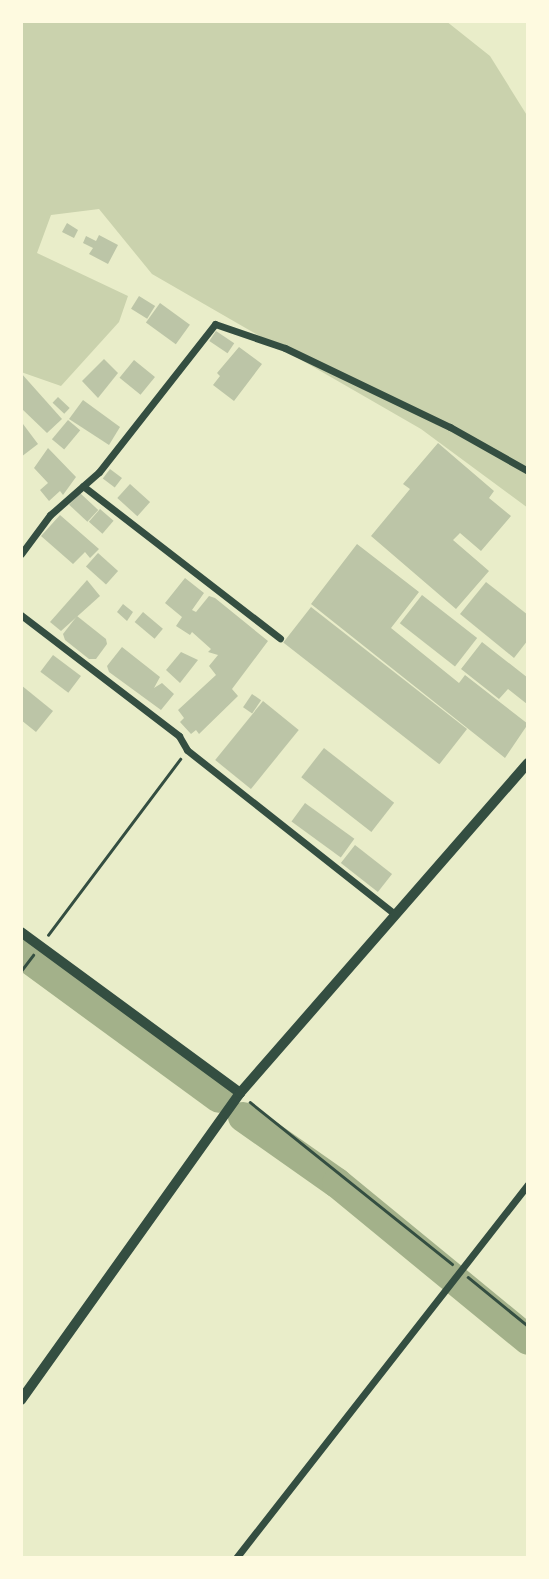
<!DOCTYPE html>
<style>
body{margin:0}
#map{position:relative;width:549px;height:1579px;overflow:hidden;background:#e9edc9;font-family:Quicksand,sans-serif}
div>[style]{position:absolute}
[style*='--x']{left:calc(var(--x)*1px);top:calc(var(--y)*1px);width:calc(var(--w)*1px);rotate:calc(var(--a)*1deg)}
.green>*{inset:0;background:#cad2ad}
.river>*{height:30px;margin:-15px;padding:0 15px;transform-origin:15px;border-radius:15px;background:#a3b18a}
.building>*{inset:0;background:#bcc5a7;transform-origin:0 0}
.path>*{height:2.5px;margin:-1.25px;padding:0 1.25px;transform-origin:1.25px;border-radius:1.25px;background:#344e41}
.minor>*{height:7px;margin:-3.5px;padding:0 3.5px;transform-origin:3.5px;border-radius:3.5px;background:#344e41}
.tertiary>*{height:10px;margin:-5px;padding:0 5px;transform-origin:5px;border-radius:5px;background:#344e41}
.secondary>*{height:10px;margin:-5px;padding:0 5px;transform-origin:5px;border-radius:5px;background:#344e41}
span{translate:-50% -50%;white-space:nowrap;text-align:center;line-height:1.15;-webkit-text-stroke:7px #fefae0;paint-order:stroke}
.frame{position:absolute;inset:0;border:23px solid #fefae0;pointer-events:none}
</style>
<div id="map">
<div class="green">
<div style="clip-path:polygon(21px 21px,446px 21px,490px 56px,528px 117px,528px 508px,421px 429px,152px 274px,99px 209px,51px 215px,37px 253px,128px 296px,119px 322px,61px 386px,21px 372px)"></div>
</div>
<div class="river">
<div style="--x:21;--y:953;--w:245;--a:36.2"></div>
<div style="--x:243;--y:1117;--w:115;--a:35.1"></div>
<div style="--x:337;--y:1183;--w:247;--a:39.4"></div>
</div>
<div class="building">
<div style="clip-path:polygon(67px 223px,78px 230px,74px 238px,62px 232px)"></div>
<div style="clip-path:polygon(99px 235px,118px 245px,108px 264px,89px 254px,93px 248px,83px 243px,86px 236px,96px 241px)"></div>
<div style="left:139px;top:296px;width:19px;height:15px;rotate:32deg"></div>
<div style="left:160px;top:303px;width:37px;height:24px;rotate:36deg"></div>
<div style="left:216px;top:331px;width:22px;height:12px;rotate:34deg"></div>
<div style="clip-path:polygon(239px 347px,262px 364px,234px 401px,213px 385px,220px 376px,217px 373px)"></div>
<div style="clip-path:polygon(104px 359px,118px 373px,98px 398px,82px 381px)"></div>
<div style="left:134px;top:360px;width:27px;height:23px;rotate:39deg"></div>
<div style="clip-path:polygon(21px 373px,62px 419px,47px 433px,21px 408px)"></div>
<div style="left:58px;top:397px;width:16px;height:8px;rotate:43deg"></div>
<div style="clip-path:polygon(83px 400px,120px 427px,109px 445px,69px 419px)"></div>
<div style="left:68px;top:420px;width:16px;height:25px;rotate:40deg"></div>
<div style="clip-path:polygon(23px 424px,38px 444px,21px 457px,21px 425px)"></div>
<div style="clip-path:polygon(438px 443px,494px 491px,489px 498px,511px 516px,481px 551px,460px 533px,453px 540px,489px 571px,456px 609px,371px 536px,410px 489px,403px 484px)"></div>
<div style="clip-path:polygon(48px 448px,76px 477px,63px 495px,60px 491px,49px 501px,40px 490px,48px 483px,34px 468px)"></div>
<div style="left:110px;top:469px;width:15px;height:12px;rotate:37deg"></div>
<div style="left:130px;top:484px;width:27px;height:19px;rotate:42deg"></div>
<div style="left:80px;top:493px;width:25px;height:16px;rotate:43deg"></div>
<div style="left:100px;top:509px;width:18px;height:17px;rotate:41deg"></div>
<div style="clip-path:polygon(60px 515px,99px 549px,90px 558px,85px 552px,73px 564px,41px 536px)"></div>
<div style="clip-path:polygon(357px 544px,419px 592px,391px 628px,459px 683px,465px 675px,528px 724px,505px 758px,311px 604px)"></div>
<div style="left:98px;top:553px;width:27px;height:18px;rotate:42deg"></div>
<div style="clip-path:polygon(185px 578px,204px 593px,192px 610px,196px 612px,209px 596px,215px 598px,268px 641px,232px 689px,238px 696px,199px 734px,196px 730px,191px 734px,180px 722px,184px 718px,178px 710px,216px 675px,209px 666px,218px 655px,208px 652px,211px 649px,192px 632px,190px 635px,176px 626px,182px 617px,165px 603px)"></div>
<div style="clip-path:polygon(87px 580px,100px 596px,61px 631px,50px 622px)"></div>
<div style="clip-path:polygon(486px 582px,528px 615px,528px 640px,514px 658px,460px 614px)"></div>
<div style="left:422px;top:595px;width:70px;height:36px;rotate:38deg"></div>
<div style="clip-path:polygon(123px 604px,133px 612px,127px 621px,117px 612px)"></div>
<div style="left:311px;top:607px;width:198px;height:45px;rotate:38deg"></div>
<div style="left:143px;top:612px;width:26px;height:13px;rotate:40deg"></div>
<div style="clip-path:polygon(77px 616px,106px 639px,107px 644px,96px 659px,89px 659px,65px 640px,63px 634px)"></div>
<div style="clip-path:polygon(482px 642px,528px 678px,527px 704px,508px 689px,499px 699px,461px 669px)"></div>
<div style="clip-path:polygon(122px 647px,160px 677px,154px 688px,162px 683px,174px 694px,161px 710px,109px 672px,107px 666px)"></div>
<div style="clip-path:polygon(181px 652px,198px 660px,180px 683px,166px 670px)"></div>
<div style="left:53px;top:655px;width:35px;height:21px;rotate:37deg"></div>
<div style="clip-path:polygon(21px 685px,53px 711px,36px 732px,21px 720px)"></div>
<div style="left:252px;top:694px;width:11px;height:16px;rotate:34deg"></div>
<div style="left:263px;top:701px;width:46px;height:76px;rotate:39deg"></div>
<div style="left:324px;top:748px;width:89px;height:37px;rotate:38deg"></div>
<div style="left:305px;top:803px;width:61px;height:23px;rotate:36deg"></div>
<div style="left:355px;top:845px;width:47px;height:23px;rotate:38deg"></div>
</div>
<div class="path">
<div style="--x:48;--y:935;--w:220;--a:-53.1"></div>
<div style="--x:21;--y:971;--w:20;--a:-53"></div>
<div style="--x:250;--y:1102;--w:259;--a:38.7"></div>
<div style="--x:468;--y:1277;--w:77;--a:39.2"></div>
</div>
<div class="minor">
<div style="--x:83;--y:486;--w:249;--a:37.7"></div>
<div style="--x:21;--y:554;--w:49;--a:-53.4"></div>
<div style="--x:50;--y:515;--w:65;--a:-41.3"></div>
<div style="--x:99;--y:472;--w:188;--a:-51.9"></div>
<div style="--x:215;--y:324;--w:74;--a:18.9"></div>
<div style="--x:285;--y:348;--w:183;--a:25.6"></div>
<div style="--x:450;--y:427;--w:90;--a:29.4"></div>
<div style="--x:21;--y:615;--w:199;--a:37.4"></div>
<div style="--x:179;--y:736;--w:16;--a:60"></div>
<div style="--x:187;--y:750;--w:265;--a:38.3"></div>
<div style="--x:236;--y:1558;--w:474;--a:-52"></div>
</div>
<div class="tertiary">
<div style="--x:21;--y:932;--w:272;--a:36.3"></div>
</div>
<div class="secondary">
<div style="--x:21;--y:1400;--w:377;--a:-54.5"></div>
<div style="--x:240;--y:1093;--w:438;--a:-48.9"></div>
</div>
<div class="frame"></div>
</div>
